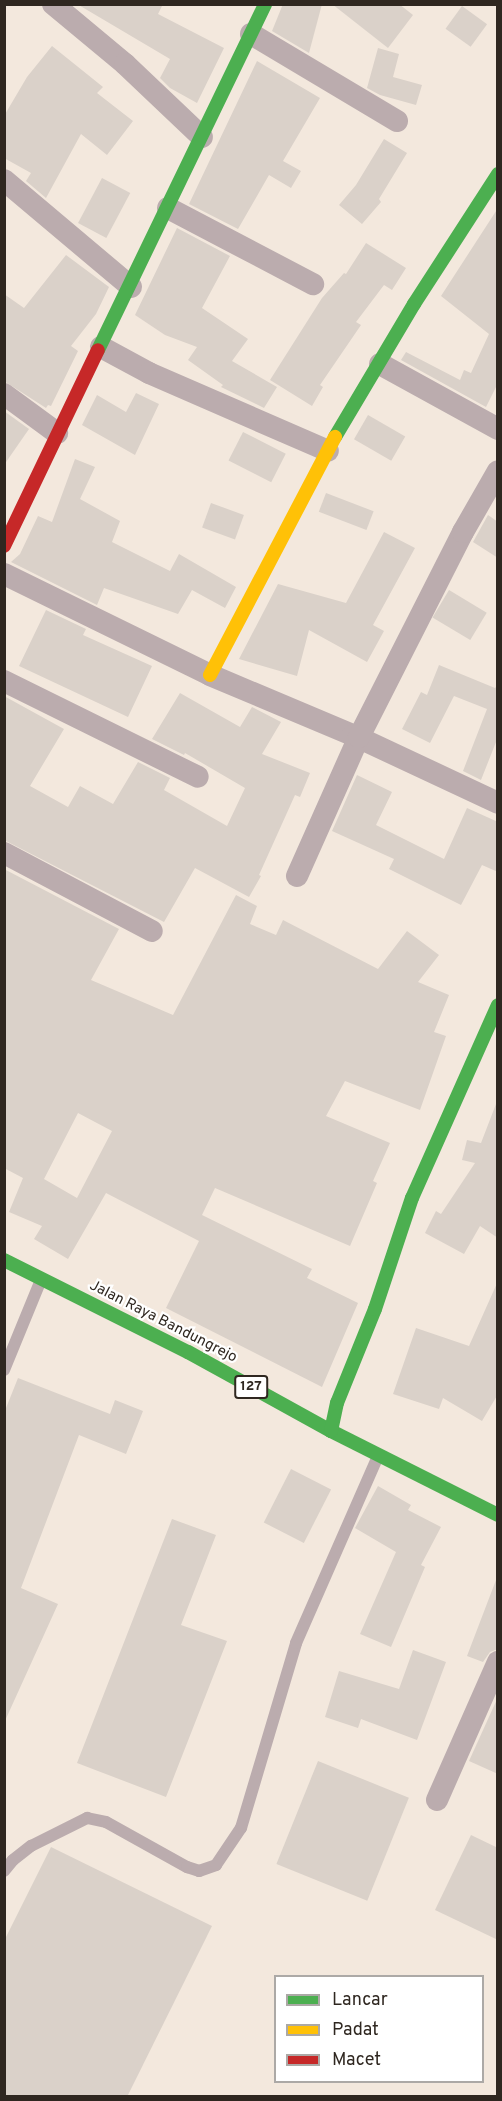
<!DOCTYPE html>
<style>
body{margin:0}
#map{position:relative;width:502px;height:2101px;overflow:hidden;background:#f3e8dd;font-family:Overpass,sans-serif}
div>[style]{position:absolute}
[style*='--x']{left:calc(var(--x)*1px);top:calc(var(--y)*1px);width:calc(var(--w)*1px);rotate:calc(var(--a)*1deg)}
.building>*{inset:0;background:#dad1c9;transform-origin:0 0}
.lane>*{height:12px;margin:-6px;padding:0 6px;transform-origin:6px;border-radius:6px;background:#bbacae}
.street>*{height:22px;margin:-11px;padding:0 11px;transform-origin:11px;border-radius:11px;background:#bbacae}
.fast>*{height:14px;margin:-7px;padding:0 7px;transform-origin:7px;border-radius:7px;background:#4caf50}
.slow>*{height:14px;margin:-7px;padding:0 7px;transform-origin:7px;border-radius:7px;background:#ffc107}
.jam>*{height:14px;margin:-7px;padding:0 7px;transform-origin:7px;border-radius:7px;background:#c62828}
span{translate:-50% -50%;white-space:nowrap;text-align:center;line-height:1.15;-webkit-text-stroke:4.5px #fff;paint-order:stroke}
.shield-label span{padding:2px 4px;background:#fff;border:2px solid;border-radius:4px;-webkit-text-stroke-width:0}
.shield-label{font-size:14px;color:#2f2720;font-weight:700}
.street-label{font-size:15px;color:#2f2720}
.frame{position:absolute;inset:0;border:6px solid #2f2720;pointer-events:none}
.legend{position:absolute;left:274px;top:1975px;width:210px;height:108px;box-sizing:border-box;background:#fff;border:2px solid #aca9a6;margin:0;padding:8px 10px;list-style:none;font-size:18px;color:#2f2720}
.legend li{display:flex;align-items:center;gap:12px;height:30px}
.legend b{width:30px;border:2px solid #aca9a6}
</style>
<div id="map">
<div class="building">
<div style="clip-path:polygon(77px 4px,163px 4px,158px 14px,224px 48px,197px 103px,170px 88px,160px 78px,170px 59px)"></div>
<div style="clip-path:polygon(283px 4px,322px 4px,309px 53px,272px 31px)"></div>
<div style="clip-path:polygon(332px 4px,399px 4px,413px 15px,388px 48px)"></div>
<div style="left:462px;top:6px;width:31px;height:28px;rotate:36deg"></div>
<div style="clip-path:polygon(52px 46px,103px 87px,97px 93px,133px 121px,107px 155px,81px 134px,46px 198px,26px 181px,31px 173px,4px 158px,4px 116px,27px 77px)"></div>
<div style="clip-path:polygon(378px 48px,399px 54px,393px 77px,422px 85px,416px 105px,380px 95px,367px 88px)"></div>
<div style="clip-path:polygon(257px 61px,320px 98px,283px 161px,301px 171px,291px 188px,269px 175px,238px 229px,189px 204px)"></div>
<div style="clip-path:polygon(384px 139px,407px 153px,379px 199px,381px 202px,362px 224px,339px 205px,356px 185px)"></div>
<div style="left:102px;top:178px;width:32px;height:51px;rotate:28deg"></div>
<div style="clip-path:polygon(498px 208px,498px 383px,486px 407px,401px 360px,406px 352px,460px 380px,464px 370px,471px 373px,489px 334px,441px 296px)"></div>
<div style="clip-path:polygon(177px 228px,230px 256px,202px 308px,248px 339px,232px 361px,277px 387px,264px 408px,221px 387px,223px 385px,188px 360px,197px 347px,165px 335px,135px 315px)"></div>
<div style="clip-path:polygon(366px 243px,406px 268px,392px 290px,384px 285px,356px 322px,361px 325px,320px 385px,323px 387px,312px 406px,270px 380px,322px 298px,344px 273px,346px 274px)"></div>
<div style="clip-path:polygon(66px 255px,109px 287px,96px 314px,71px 346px,78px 351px,51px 406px,48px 405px,46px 408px,4px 381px,4px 294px,24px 308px)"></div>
<div style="clip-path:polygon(136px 393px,159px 404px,135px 455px,82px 425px,97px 395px,126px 412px)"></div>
<div style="clip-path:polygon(4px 411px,29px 429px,4px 465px)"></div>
<div style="left:368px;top:415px;width:43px;height:28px;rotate:30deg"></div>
<div style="left:243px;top:432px;width:48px;height:32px;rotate:27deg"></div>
<div style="clip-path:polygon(75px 459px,95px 467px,80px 499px,120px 521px,112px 542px,170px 571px,179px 554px,236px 587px,225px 608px,192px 590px,178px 614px,104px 588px,97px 605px,11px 562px,20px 554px,38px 516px,52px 522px)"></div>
<div style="left:326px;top:493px;width:51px;height:20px;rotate:21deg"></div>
<div style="left:211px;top:503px;width:35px;height:26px;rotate:20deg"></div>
<div style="clip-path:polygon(488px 515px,498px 522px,498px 558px,473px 542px)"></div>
<div style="clip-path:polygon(384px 532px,415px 548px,373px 625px,384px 631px,367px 662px,309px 630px,297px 676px,239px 659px,278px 584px,346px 603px)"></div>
<div style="left:449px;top:590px;width:44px;height:32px;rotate:31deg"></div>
<div style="clip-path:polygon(46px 610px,86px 629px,83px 635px,152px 666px,128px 717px,19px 666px)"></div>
<div style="clip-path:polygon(439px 665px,495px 688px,498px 685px,498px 737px,481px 780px,463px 771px,487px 709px,454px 696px,430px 743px,402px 729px,421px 692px,427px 695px)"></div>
<div style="clip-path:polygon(180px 693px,240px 727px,252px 707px,281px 722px,262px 754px,310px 773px,300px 797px,295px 795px,259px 875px,261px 876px,249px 897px,195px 868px,164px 922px,4px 840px,4px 696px,64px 729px,30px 786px,68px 807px,80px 786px,113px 804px,138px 762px,170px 778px,164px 790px,227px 826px,245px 788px,185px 753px,184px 755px,152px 739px)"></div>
<div style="clip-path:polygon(357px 775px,392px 792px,376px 825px,444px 859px,467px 808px,498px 822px,498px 872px,482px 865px,461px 905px,389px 869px,394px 859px,332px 831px)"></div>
<div style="clip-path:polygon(evenodd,4px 869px,119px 929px,91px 980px,173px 1015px,236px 895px,257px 906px,250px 924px,276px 935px,283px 920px,378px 969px,407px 931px,439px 955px,418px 982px,449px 995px,434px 1032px,446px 1036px,420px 1110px,345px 1081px,326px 1116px,390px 1143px,373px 1181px,377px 1183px,350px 1246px,215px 1188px,202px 1215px,312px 1269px,307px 1278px,358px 1303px,322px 1387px,166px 1308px,199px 1241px,106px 1193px,68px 1259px,34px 1239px,42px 1226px,9px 1212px,23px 1178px,4px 1168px,4px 869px,78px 1113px,112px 1131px,77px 1198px,44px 1179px,78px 1113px)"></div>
<div style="clip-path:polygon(496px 1104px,498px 1238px,480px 1226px,464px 1254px,425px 1233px,436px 1211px,441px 1214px,475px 1163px,462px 1160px,467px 1140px,481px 1143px)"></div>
<div style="clip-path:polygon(498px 1281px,498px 1394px,482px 1421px,443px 1398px,439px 1409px,393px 1394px,416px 1328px,469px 1346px)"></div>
<div style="clip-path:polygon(18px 1378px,110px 1414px,115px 1400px,143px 1411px,126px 1454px,79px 1435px,21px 1588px,58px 1604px,4px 1723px,4px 1413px)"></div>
<div style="left:291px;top:1469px;width:45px;height:60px;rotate:27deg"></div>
<div style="clip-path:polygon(378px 1486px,411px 1505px,408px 1510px,441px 1527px,421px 1565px,425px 1567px,391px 1647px,360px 1634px,396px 1552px,355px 1528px)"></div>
<div style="clip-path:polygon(172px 1519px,216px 1535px,181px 1625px,227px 1641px,166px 1797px,77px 1763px)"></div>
<div style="clip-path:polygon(496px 1580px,498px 1649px,490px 1652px,483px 1662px,467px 1656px)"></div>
<div style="clip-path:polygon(413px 1650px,446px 1662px,417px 1740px,361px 1719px,358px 1728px,325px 1717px,339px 1671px,399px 1689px)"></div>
<div style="clip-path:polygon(498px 1697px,498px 1774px,469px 1761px)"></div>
<div style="left:318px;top:1761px;width:98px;height:111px;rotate:22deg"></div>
<div style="clip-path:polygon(471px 1835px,498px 1848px,498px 1940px,435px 1910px)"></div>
<div style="clip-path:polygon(51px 1847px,212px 1926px,127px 2097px,4px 2097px,4px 1941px)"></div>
</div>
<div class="lane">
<div style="--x:4;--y:1370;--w:97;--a:-67.7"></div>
<div style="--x:4;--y:1871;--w:14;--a:-51"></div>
<div style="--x:13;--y:1860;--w:23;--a:-38"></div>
<div style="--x:31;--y:1846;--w:63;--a:-26.6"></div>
<div style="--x:87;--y:1818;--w:19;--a:12"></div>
<div style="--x:106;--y:1822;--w:93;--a:29.1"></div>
<div style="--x:187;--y:1867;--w:13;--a:18"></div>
<div style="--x:199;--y:1871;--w:18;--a:-19"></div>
<div style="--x:216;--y:1865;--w:45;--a:-56"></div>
<div style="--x:241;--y:1828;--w:193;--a:-73.4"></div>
<div style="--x:296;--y:1643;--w:204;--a:-66.3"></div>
</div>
<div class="street">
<div style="--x:53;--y:4;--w:94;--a:39.8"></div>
<div style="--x:125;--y:64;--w:106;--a:43.5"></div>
<div style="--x:251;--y:34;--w:170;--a:30.8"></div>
<div style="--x:4;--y:180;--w:166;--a:40.1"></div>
<div style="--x:168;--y:208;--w:164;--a:27.7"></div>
<div style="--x:101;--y:347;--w:55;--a:28.4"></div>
<div style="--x:149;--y:373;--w:195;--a:23.5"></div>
<div style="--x:380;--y:364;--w:135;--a:28.8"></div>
<div style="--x:4;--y:394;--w:66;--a:36.3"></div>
<div style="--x:4;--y:574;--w:229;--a:26.1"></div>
<div style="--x:210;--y:675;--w:155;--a:22.8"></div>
<div style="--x:353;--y:735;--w:160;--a:25.1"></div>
<div style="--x:4;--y:681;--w:216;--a:26.3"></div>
<div style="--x:4;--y:853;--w:167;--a:27.8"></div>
<div style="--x:297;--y:876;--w:152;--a:-66"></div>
<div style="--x:359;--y:737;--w:230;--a:-63.1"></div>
<div style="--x:463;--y:532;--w:70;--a:-60.2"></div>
<div style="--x:437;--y:1800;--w:151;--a:-66.2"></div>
</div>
<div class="fast">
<div style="--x:98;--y:350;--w:384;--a:-64.2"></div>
<div style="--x:335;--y:437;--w:155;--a:-59.3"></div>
<div style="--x:414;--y:304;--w:155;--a:-57.1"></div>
<div style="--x:4;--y:1260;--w:206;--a:26.6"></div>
<div style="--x:188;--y:1352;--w:163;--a:28.9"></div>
<div style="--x:331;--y:1431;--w:187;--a:26.7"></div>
<div style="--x:331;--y:1431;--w:29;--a:-78"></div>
<div style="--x:337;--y:1403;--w:101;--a:-68"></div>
<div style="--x:375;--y:1309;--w:117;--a:-71.6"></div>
<div style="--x:412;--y:1198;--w:211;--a:-66"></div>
</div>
<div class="slow">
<div style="--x:210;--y:675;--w:269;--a:-62.3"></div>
</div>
<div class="jam">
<div style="--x:4;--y:546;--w:217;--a:-64.4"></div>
</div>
<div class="shield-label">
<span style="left:251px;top:1387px">127</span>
</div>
<div class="street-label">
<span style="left:163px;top:1322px;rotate:27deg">Jalan Raya Bandungrejo</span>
</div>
<div class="frame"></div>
<ul class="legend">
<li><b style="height:8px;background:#4caf50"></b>Lancar</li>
<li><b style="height:8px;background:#ffc107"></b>Padat</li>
<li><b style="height:8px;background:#c62828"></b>Macet</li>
</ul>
</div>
